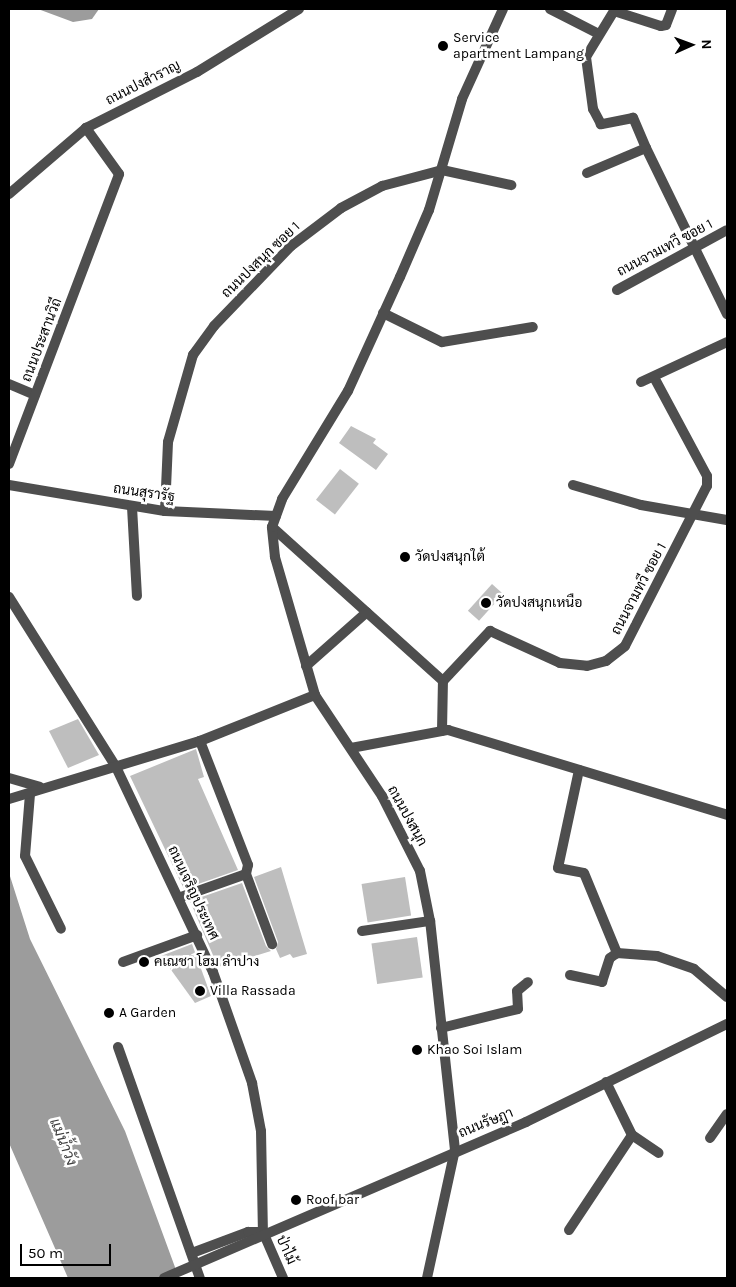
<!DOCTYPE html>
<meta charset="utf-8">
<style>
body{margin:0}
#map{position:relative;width:736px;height:1287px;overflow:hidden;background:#fff;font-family:Karla,Sarabun,sans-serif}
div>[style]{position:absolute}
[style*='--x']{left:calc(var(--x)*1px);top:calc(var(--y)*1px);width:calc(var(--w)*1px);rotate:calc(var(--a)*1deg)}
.water>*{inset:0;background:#9c9c9c}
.building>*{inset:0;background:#bebebe;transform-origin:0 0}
.minor>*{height:10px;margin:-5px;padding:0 5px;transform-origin:5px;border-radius:5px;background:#4e4e4e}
.tertiary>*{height:10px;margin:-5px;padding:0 5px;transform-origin:5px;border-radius:5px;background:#4e4e4e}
.dots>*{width:14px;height:14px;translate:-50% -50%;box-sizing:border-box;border:2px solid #fff;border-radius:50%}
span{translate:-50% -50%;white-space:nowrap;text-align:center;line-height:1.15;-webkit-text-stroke:5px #fff;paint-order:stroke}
.poi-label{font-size:14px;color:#000}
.left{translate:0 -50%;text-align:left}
.street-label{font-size:14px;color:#000}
.water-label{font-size:15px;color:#3d3d3d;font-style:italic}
.frame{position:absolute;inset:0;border:10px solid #000;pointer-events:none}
.north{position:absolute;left:666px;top:20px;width:50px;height:50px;-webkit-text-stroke:4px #fff;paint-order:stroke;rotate:88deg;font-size:14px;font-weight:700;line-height:20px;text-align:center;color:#000}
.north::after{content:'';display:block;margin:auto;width:18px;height:22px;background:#000;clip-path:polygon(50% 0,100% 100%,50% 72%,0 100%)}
.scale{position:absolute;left:20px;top:1244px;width:91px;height:22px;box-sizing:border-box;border:2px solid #000;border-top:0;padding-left:6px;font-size:15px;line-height:18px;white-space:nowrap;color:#000;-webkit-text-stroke:4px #fff;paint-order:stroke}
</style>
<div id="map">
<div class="water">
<div style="clip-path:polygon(38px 9px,99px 9px,92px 19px,73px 22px)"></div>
<div style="clip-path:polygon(9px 873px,30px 939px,125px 1131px,179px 1278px,68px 1278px,9px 1143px)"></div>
</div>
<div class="building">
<div style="clip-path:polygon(351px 426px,376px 439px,373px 443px,388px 454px,376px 470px,339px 443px)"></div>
<div style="left:340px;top:469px;width:24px;height:39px;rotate:38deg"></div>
<div style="left:492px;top:584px;width:15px;height:36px;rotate:42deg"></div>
<div style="clip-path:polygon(78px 719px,99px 755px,68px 768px,49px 731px)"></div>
<div style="clip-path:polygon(196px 749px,204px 777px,198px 779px,238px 870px,184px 889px,130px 776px)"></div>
<div style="clip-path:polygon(281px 867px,307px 954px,293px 958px,290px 954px,280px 958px,276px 949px,278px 942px,254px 877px)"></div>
<div style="left:405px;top:877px;width:39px;height:44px;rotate:81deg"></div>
<div style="clip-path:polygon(242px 883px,266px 946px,271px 951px,218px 967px,190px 901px)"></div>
<div style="left:417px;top:937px;width:41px;height:46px;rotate:82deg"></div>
<div style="clip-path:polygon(192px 944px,211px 996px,195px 1003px,161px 956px)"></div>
</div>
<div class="minor">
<div style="--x:550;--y:9;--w:53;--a:27.1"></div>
<div style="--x:646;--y:148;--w:33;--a:-113"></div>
<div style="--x:633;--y:118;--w:33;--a:169"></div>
<div style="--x:601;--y:124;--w:17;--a:-118"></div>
<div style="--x:593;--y:109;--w:52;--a:-97.7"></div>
<div style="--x:586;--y:57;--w:54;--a:-58.7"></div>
<div style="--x:614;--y:11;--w:49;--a:17.7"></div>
<div style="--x:661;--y:26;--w:5;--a:-11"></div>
<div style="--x:666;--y:25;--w:17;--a:-69"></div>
<div style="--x:587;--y:173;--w:64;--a:-23"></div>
<div style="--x:646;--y:148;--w:185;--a:64"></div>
<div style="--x:9;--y:194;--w:101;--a:-40.6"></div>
<div style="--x:86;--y:128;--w:124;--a:-26.8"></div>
<div style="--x:197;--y:72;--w:120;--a:-31.7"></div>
<div style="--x:617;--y:290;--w:125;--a:-28.6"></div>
<div style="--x:383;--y:313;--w:66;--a:26.2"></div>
<div style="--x:442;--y:342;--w:92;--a:-9.4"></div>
<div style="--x:641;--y:382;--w:95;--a:-24.9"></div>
<div style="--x:9;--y:384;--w:28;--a:23"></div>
<div style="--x:9;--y:464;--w:310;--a:-69.2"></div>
<div style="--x:119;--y:174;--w:57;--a:-125.7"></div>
<div style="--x:9;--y:485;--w:158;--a:9.5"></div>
<div style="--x:165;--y:511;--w:111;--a:2.6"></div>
<div style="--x:573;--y:485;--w:71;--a:16.4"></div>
<div style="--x:641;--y:505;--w:87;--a:9.9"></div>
<div style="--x:132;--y:507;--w:89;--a:86.8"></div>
<div style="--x:165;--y:511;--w:69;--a:-87.5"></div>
<div style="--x:168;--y:442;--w:91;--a:-74"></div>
<div style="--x:193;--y:355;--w:36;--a:-54"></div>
<div style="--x:214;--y:326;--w:111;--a:-46.1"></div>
<div style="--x:291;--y:246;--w:63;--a:-37.2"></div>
<div style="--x:341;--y:208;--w:47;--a:-28.2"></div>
<div style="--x:382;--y:186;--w:62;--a:-14.9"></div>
<div style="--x:442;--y:170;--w:71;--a:12.3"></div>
<div style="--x:272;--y:527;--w:230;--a:42"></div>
<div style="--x:9;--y:597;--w:201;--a:57.8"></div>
<div style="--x:116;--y:767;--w:227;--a:64.7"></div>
<div style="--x:213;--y:972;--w:118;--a:70.6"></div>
<div style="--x:252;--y:1083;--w:49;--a:79.4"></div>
<div style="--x:261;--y:1131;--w:101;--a:88.9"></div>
<div style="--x:263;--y:1232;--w:50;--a:66.5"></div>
<div style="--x:306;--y:666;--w:81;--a:-41.5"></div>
<div style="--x:443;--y:681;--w:69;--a:-46.8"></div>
<div style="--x:490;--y:631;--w:77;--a:24.6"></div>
<div style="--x:560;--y:663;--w:27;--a:6"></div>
<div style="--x:587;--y:666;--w:20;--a:-15"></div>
<div style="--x:606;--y:661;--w:24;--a:-38"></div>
<div style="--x:625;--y:646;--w:180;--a:-62.9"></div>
<div style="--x:707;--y:486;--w:10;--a:-90"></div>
<div style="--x:707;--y:476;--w:112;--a:-118.2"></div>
<div style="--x:442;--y:731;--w:50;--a:-88.9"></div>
<div style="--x:200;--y:741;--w:133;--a:68.8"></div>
<div style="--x:248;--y:865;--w:9;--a:103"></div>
<div style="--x:246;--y:874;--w:75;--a:69.6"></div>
<div style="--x:351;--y:748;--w:99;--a:-10.5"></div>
<div style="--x:448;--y:730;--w:292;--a:16.9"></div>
<div style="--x:579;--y:770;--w:100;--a:102.1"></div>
<div style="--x:558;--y:868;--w:26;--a:11"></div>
<div style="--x:584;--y:873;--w:87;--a:67.6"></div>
<div style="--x:617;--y:953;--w:40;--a:4.3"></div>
<div style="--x:657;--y:956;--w:39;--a:19"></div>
<div style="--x:694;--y:969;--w:43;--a:40.3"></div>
<div style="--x:9;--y:778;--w:32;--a:16"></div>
<div style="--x:30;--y:794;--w:62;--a:94.6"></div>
<div style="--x:25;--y:856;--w:81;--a:63.7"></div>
<div style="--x:9;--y:799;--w:200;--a:-16.9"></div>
<div style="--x:200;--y:741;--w:124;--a:-21.8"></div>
<div style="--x:181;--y:897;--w:69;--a:-19.5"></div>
<div style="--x:362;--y:931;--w:69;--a:-8.4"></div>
<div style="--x:123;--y:962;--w:79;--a:-20"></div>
<div style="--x:570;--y:975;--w:33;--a:12"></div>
<div style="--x:602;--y:982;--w:25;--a:-72"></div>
<div style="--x:610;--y:958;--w:9;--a:-36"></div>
<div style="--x:441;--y:1028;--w:79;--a:-13.9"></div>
<div style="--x:518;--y:1009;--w:18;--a:-93"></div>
<div style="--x:517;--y:991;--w:14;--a:-39"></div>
<div style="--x:118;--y:1047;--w:245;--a:70.5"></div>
<div style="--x:606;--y:1082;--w:59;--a:63.9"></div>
<div style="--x:632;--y:1135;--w:32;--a:34"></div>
<div style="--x:710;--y:1138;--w:29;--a:-55"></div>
<div style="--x:569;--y:1230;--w:114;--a:-56.4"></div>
<div style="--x:192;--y:1253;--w:60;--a:-20.6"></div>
<div style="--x:248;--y:1232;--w:15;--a:0"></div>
<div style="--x:427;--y:1278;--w:131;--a:-77.7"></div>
<div style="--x:455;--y:1150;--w:230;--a:-96.2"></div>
<div style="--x:430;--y:921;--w:51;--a:-101.3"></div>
<div style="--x:420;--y:871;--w:84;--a:-116.9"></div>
<div style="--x:382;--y:796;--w:121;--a:-123.6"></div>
<div style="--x:315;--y:695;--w:144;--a:-106.2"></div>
<div style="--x:275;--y:557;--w:30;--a:-96"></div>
<div style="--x:272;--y:527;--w:30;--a:-70"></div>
<div style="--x:282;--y:499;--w:127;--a:-58.6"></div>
<div style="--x:348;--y:391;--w:125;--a:-65.5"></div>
<div style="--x:400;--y:277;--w:73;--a:-66.6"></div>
<div style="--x:429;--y:210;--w:116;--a:-73.4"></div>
<div style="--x:462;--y:99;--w:99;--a:-65.5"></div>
</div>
<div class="tertiary">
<div style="--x:164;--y:1278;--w:394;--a:-23.3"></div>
<div style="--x:526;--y:1122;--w:224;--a:-26"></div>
</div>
<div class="dots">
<div style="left:443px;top:46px;background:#000"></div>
<div style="left:405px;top:557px;background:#000"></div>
<div style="left:486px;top:603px;background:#000"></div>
<div style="left:144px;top:962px;background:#000"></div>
<div style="left:200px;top:991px;background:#000"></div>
<div style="left:109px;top:1013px;background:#000"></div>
<div style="left:417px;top:1050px;background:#000"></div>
<div style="left:296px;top:1200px;background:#000"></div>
</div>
<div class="poi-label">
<span class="left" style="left:453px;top:46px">Service<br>apartment Lampang</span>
<span class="left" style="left:415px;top:557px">วัดปงสนุกใต้</span>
<span class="left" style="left:496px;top:603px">วัดปงสนุกเหนือ</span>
<span class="left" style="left:154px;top:962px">คเณชา โฮม ลำปาง</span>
<span class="left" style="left:210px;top:991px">Villa Rassada</span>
<span class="left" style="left:119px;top:1013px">A Garden</span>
<span class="left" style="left:427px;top:1050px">Khao Soi Islam</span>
<span class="left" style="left:306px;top:1200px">Roof bar</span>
</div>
<div class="street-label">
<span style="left:143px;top:83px;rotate:-27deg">ถนนปงสำราญ</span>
<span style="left:665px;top:248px;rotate:-28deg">ถนนจามเทวี ซอย 1</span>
<span style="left:261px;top:260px;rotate:-44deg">ถนนปงสนุก ซอย 1</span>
<span style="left:42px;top:340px;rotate:-69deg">ถนนประสานวิถี</span>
<span style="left:144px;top:493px;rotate:8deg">ถนนสุรารัฐ</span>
<span style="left:639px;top:589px;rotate:-62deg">ถนนจามทวี ซอย 1</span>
<span style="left:407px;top:816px;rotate:61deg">ถนนปงสนุก</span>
<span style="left:193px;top:893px;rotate:65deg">ถนนเจริญประเทศ</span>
<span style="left:486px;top:1123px;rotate:-22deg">ถนนรัษฎา</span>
<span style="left:286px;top:1250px;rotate:66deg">ป่าไม้</span>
</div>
<div class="water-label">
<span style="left:63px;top:1142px;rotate:68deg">แม่น้ำวัง</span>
</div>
<div class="frame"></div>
<div class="north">N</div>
<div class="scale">50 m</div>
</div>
